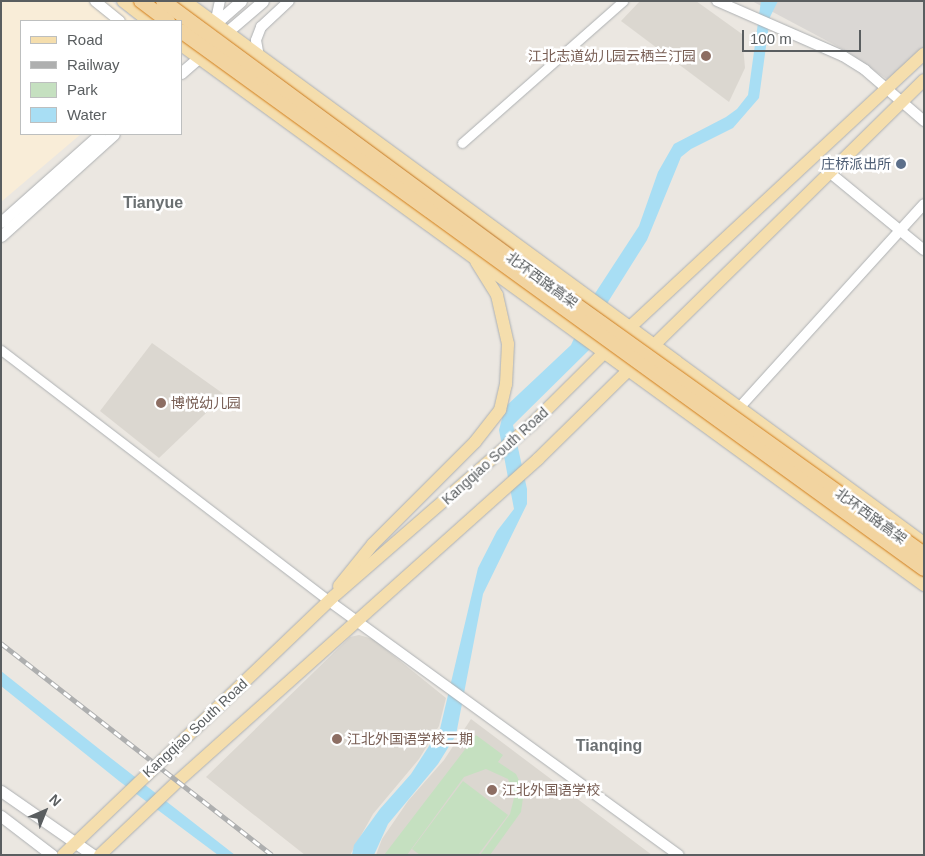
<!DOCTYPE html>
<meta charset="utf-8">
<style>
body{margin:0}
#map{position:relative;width:925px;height:856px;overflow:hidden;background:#ebe7e1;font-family:Arial,"Noto Sans SC",sans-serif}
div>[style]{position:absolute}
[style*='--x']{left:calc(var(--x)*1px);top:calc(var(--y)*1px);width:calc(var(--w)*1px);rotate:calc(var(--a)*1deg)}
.commercial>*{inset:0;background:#f9edd8}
.industrial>*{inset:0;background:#dad7d4}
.education>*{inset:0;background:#dbd7d0}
.green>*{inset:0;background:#c5e0c0}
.water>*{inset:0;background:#a8def4}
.roads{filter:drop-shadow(0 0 1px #adb0b2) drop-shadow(0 0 1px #adb0b2)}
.minor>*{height:9px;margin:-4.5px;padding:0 4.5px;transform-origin:4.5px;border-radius:4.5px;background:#fff}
.tertiary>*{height:10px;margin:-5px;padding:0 5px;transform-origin:5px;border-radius:5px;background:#fff}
.secondary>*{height:11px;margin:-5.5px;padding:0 5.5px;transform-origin:5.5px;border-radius:5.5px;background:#fff}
.primary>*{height:12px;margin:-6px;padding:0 6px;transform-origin:6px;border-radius:6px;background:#f5dead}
.rail>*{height:4.5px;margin-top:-2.25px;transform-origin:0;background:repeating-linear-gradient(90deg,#fff 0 8px,#aeafaf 0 16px);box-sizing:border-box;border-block:1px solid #aeafaf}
.bridges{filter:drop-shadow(0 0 1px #d27e1a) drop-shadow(0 0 1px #d27e1a)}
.trunk-bridge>*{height:14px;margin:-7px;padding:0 7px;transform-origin:7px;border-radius:7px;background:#f2d4a0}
.dots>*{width:14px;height:14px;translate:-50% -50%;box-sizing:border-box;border:2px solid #fff;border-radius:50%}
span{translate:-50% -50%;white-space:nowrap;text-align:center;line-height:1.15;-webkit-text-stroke:5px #fff;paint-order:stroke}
.education-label{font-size:14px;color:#785e54}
.right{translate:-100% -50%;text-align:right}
.left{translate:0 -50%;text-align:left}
.service-label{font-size:14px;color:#4e5e75}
.street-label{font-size:14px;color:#5a5e60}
.quarter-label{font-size:16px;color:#6b7072;font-weight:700}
.frame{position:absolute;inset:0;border:2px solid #5a5e60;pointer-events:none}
.legend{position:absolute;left:20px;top:20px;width:162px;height:115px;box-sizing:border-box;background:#fff;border:1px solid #bdbfbf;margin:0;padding:6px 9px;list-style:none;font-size:15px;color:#5a5e60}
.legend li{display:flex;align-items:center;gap:10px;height:25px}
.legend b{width:25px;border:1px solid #bdbfbf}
.north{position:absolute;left:20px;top:786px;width:50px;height:50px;-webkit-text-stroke:4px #fff;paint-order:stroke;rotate:44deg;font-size:14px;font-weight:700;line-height:20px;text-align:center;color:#5a5e60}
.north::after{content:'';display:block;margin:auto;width:18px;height:22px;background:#5a5e60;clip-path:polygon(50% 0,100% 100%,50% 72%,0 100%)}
.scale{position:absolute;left:742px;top:30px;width:119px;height:22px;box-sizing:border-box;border:2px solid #5a5e60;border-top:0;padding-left:6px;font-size:15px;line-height:18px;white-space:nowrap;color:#5a5e60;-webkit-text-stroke:4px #fff;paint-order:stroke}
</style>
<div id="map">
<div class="commercial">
<div style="clip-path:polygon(1px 1px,111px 1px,136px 21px,21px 21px,21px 134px,81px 134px,1px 202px)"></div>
</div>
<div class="industrial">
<div style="clip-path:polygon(752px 1px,924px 1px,924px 47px,888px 80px,848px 52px)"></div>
</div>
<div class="education">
<div style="clip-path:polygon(640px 1px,696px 1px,742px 34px,745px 68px,729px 102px,621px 21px)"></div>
<div style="clip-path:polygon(152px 343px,225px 395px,159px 458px,100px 411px)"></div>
<div style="clip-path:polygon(359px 635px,373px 639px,446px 698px,439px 726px,419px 759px,373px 814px,350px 855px,305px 855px,206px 777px,350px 637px)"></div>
<div style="clip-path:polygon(471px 719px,652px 855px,376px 855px,382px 839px,408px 801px,444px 760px)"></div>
</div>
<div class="green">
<div style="clip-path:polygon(476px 735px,503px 755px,498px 762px,516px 774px,524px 791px,521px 812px,490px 855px,480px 855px,510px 814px,514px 798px,508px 779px,486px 769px,464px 777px,407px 855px,384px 855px)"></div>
<div style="clip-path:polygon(463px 781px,508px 815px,478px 855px,420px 855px,412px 849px)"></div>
</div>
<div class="water">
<div style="clip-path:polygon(761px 1px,778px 1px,770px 17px,759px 98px,733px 128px,691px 149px,681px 157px,647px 240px,608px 302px,589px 350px,513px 425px,527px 489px,527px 504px,483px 594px,456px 735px,438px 764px,388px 824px,374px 855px,352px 855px,354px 845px,380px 809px,411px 774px,440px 729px,478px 568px,497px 531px,514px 509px,499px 430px,505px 407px,571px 345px,594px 295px,639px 226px,658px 172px,674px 144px,726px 117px,737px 109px,748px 95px)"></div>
<div style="clip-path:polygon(1px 671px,103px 752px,235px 855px,218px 855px,119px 781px,1px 686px)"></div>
</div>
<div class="roads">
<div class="minor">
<div style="--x:462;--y:143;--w:215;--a:-41.4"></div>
<div style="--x:1;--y:350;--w:413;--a:37.4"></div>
</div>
<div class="tertiary">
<div style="--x:95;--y:1;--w:32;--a:39"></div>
<div style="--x:717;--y:1;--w:137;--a:23.6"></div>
<div style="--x:843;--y:56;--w:26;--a:32"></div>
<div style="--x:865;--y:70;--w:78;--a:40.8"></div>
<div style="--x:215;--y:24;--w:24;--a:-78"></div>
<div style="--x:259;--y:57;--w:17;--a:-100"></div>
<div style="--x:256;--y:40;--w:14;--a:-69"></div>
<div style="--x:261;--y:27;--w:38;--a:-43"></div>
<div style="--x:829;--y:172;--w:123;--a:39.4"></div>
<div style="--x:739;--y:408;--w:275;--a:-47.8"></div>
<div style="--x:329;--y:601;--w:432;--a:36"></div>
</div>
<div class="secondary">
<div style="--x:210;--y:28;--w:41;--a:-41.1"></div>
<div style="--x:221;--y:37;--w:55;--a:-40.6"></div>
<div style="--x:181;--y:73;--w:30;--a:-41"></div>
<div style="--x:1;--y:222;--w:132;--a:-41.6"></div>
<div style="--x:1;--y:236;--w:152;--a:-42.1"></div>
<div style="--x:1;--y:791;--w:112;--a:34.8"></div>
<div style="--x:1;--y:816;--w:64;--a:37.4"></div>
</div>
<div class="primary">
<div style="--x:123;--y:1;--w:33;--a:38"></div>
<div style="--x:185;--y:1;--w:916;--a:36.26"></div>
<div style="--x:181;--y:45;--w:919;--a:36.01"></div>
<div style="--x:339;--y:586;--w:54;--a:-51"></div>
<div style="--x:373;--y:544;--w:144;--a:-45"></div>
<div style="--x:475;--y:442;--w:41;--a:-52"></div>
<div style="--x:500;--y:410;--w:27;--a:-77"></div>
<div style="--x:506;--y:384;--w:40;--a:-87.1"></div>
<div style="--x:508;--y:344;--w:50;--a:-102.7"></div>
<div style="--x:497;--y:295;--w:39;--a:-122"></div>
<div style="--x:63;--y:855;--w:373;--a:-43.7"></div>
<div style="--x:333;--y:597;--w:264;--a:-41"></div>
<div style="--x:532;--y:424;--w:136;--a:-44.7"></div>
<div style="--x:629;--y:328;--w:403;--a:-42.9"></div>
<div style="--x:100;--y:855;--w:108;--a:-43.5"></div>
<div style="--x:178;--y:781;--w:483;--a:-41.8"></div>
<div style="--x:538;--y:459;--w:541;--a:-44.48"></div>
</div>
</div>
<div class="rail">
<div style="--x:1;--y:643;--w:344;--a:38"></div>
</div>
<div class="bridges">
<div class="trunk-bridge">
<div style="--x:141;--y:1;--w:34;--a:37"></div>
<div style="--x:163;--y:1;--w:494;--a:36.4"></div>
<div style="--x:561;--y:294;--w:447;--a:35.6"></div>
<div style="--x:181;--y:31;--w:917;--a:35.91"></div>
</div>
</div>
<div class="dots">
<div style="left:706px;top:56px;background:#8d6e63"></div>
<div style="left:901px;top:164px;background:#5c6f8a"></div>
<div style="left:161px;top:403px;background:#8d6e63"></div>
<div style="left:337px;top:739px;background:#8d6e63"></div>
<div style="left:492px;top:790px;background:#8d6e63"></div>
</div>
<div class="education-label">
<span class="right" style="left:696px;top:56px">江北志道幼儿园云栖兰汀园</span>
<span class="left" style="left:171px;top:403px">博悦幼儿园</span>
<span class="left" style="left:347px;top:739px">江北外国语学校二期</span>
<span class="left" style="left:502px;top:790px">江北外国语学校</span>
</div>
<div class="service-label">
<span class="right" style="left:891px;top:164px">庄桥派出所</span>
</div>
<div class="street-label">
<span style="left:542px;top:280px;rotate:36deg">北环西路高架</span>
<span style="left:495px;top:456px;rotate:-42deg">Kangqiao South Road</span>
<span style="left:871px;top:516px;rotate:36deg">北环西路高架</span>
<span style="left:195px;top:728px;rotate:-43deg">Kangqiao South Road</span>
</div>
<div class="quarter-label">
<span style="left:153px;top:203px">Tianyue</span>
<span style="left:609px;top:746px">Tianqing</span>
</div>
<div class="frame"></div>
<ul class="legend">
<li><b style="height:6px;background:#f5dead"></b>Road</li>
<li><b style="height:6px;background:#aeafaf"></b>Railway</li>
<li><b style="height:14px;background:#c5e0c0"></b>Park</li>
<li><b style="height:14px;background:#a8def4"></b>Water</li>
</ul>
<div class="north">N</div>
<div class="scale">100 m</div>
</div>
